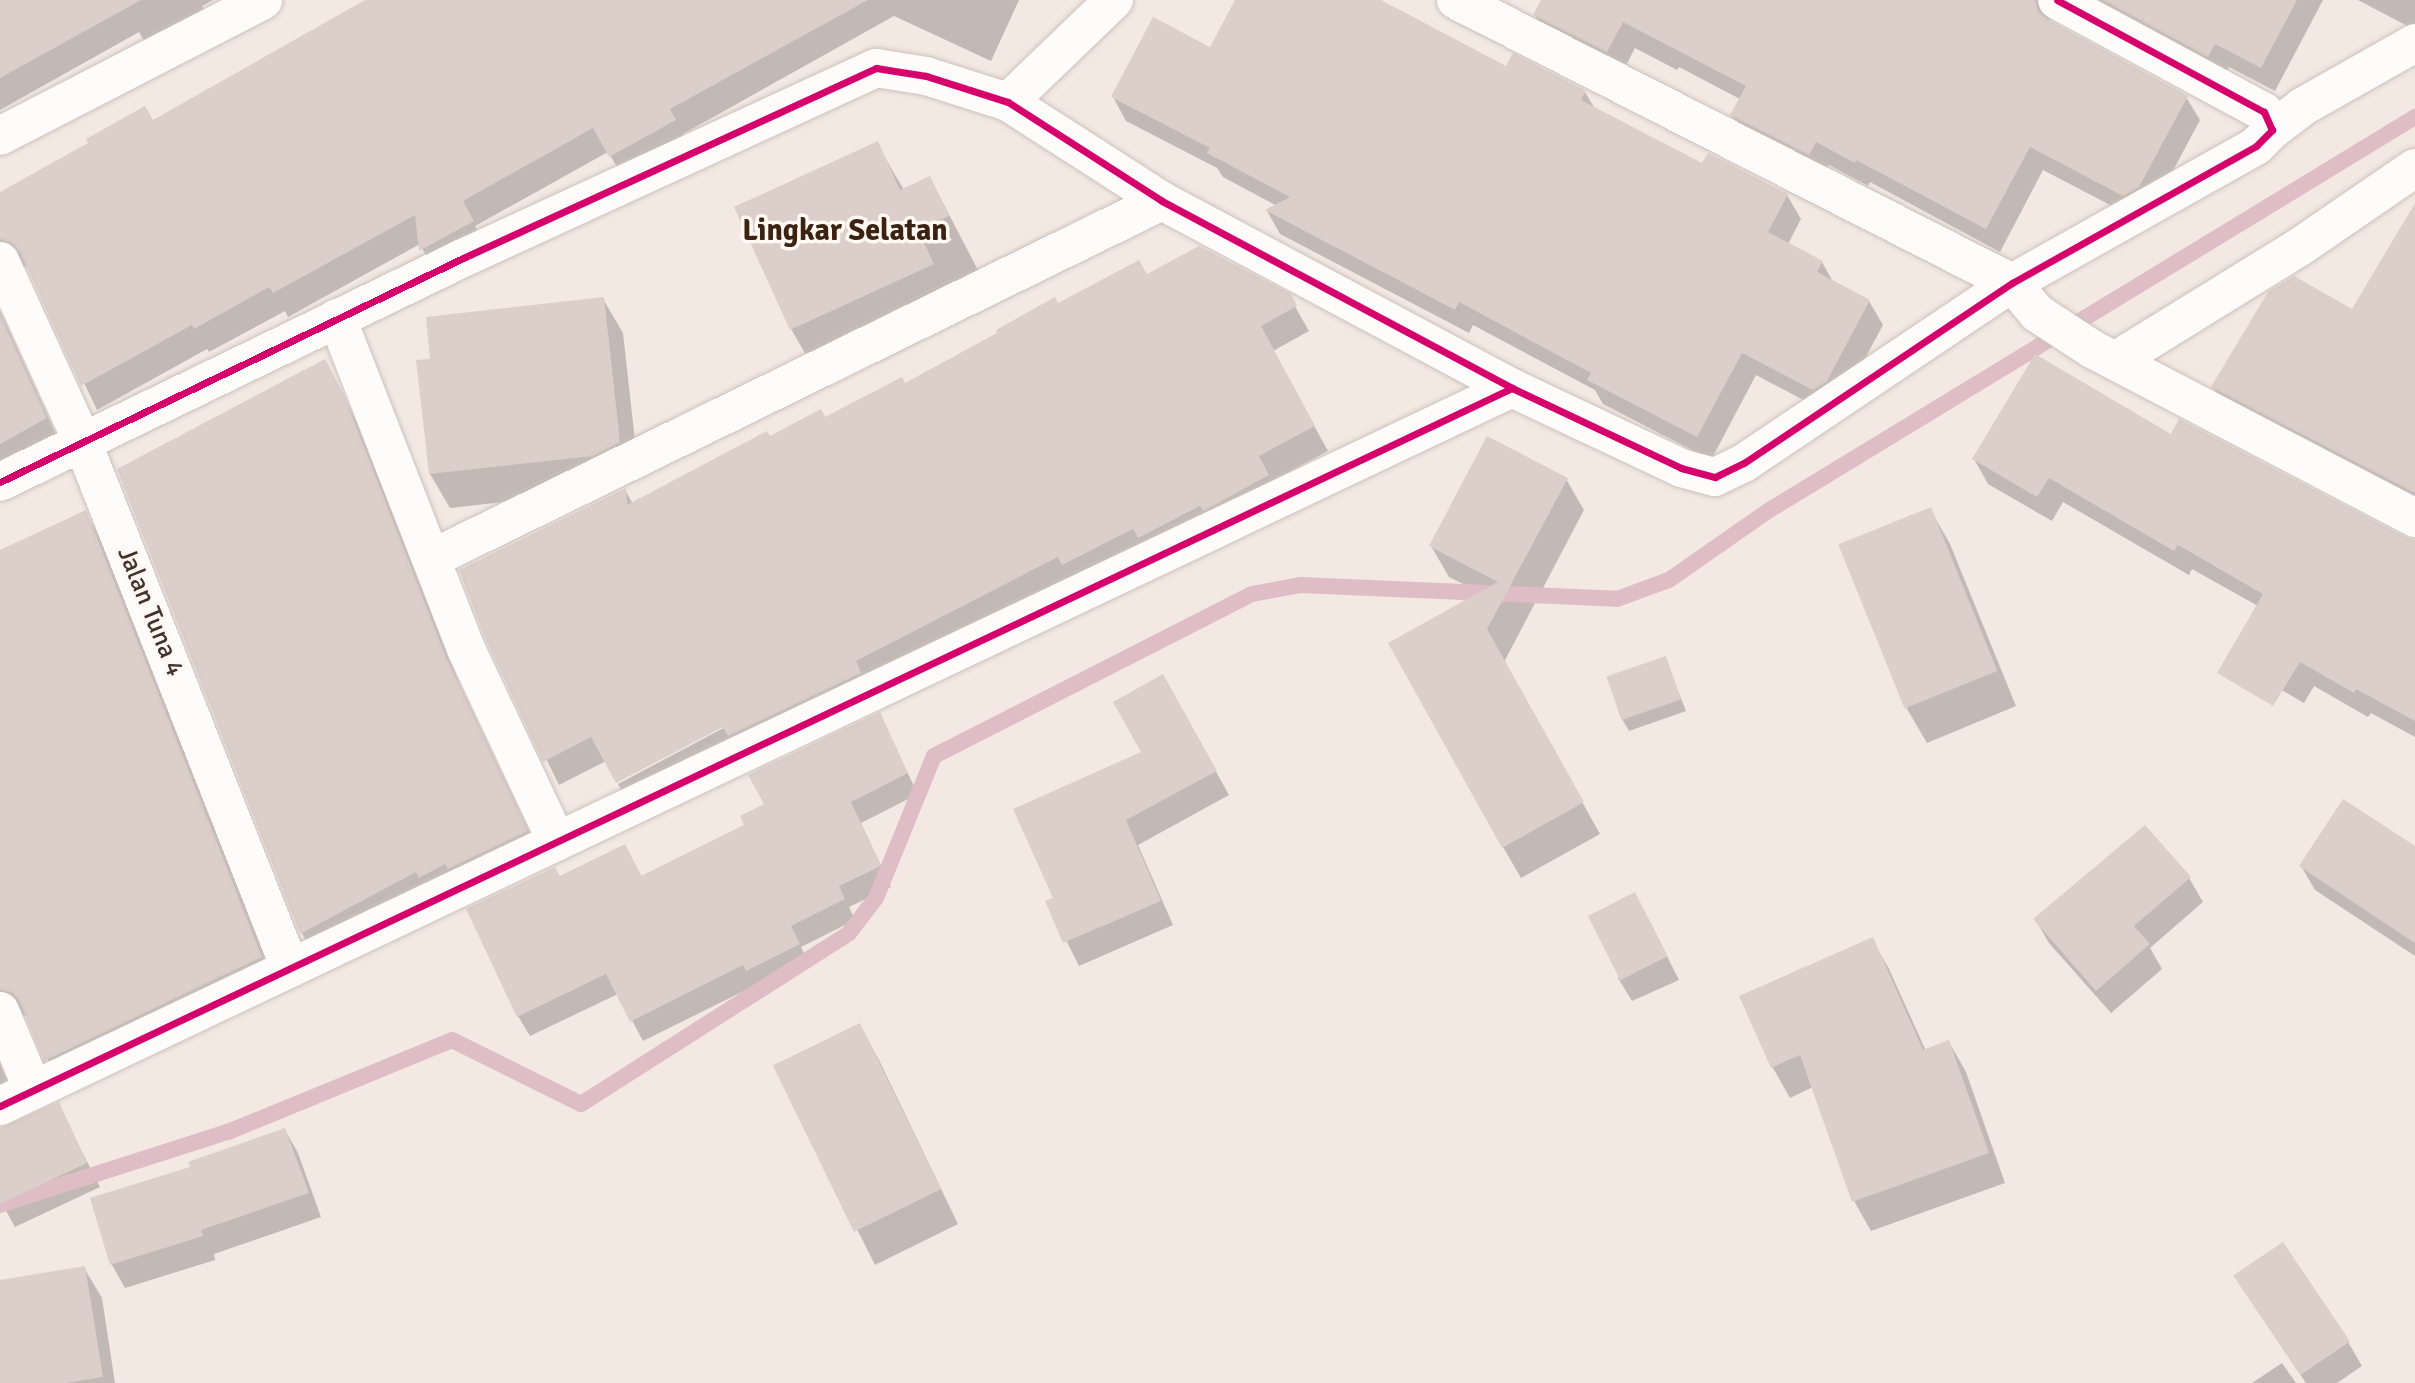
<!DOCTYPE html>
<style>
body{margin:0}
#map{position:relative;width:2415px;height:1383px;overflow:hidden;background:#f3e8e2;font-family:Signika,sans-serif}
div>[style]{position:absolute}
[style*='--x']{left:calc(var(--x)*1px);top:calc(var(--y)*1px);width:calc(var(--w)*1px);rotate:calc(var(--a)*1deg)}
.shadow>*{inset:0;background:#0003}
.stream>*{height:16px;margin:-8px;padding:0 8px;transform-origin:8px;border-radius:8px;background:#debdc6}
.building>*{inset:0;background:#dccec9;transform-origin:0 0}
.roads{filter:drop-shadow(0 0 2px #ccc2bb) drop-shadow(0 0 2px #ccc2bb)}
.minor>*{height:38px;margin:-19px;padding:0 19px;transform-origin:19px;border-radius:19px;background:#fdfcfb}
.cycleway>*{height:7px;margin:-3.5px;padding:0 3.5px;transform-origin:3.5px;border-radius:3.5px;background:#d6006c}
span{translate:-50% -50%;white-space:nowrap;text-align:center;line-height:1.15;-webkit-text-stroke:7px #fef7f2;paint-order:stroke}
.street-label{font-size:26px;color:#40332b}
.quarter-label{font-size:30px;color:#3b2211;font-weight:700}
</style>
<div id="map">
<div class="shadow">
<div style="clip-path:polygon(0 0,213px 0,202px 6px,208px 17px,149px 49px,139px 32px,0 110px)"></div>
<div style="clip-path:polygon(369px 0,1019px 0,991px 61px,894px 16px,683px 134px,689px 145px,625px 180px,608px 152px,475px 226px,486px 246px,435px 274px,420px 244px,288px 317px,285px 311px,209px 352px,207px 349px,97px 410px,29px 268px,18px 263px,0 269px,0 193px,152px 122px)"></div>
<div style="clip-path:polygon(1237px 0,1353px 0,1507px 68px,1585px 92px,1595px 109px,1703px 166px,1787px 195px,1801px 219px,1788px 244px,1822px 262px,1833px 282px,1869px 301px,1883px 325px,1840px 405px,1828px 413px,1756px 375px,1711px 460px,1603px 404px,1595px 390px,1473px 325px,1469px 333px,1280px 234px,1267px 211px,1277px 206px,1223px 177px,1217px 168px,1126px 121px,1113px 97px,1211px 49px)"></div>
<div style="clip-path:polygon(1543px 0,2323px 0,2275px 91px,2229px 67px,2222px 79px,2051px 13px,2048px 22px,2186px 97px,2200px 120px,2152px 210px,2137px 219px,2043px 170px,2000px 252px,1870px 182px,1868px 186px,1829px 165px,1823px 178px,1745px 138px,1732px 115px,1740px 99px,1679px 67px,1677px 70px,1635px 48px,1621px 75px,1549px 38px,1535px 15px)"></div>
<div style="clip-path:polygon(2358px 0,2415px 0,2415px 30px)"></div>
<div style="clip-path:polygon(877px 144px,904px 190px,930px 178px,979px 272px,823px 384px,791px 329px)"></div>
<div style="clip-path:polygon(2415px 209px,2415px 510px,2228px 412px,2213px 387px,2353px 312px)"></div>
<div style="clip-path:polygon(1147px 276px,1289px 296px,1309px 331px,1273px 351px,1328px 451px,1272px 481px,1282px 500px,631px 806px,618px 784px,731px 724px,606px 761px,559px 785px,488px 640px,625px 490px,633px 504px,769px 438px,825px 419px,905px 385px,1058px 305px)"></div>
<div style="clip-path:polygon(603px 299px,623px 333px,639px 477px,613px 490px,450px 508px,430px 474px)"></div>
<div style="clip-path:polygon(0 311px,60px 443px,0 491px)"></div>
<div style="clip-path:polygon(338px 385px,356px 421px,459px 683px,540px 855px,315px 957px,302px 933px)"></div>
<div style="clip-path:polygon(2171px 436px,2415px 542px,2415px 737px,2371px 713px,2368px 717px,2314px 686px,2304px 703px,2249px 671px,2258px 606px,2192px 569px,2189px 575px,2063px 502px,2052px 521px,1988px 484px,1974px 459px)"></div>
<div style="clip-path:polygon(1566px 479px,1584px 510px,1504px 662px,1600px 834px,1521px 878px,1503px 847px,1481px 593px,1449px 577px,1431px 546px)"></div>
<div style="clip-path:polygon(1930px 509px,1950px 544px,2016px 706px,1927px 743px,1907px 709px)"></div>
<div style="clip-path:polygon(85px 512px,99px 536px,275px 982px,60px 1084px,26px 1016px,17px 1013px,0 1018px,0 552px)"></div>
<div style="clip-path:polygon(1665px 658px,1686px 711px,1629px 731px,1622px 719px)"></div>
<div style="clip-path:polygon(1163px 677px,1229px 795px,1138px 845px,1173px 925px,1079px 966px,1047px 902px,1055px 899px,1143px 753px)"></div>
<div style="clip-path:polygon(879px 715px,918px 794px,861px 823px,891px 887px,849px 907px,855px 920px,801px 947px,810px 965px,759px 990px,756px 985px,643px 1041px,618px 994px,530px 1036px,518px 1016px,560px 878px,625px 846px,642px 877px,747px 826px,766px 804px)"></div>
<div style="clip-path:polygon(2145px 827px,2189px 878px,2203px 902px,2150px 948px,2162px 969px,2111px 1013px,2049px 943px,2035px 919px)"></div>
<div style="clip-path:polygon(2415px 848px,2415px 956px,2315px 890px,2301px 866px)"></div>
<div style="clip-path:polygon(1648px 918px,1679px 980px,1632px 1001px,1618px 978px)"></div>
<div style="clip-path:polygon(1872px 939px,1889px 969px,1926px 1051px,1949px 1042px,1966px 1072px,2005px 1183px,1871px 1231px,1854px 1201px,1813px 1087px,1790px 1098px,1773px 1068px,1741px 997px)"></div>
<div style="clip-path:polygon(859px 1025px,879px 1060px,958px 1224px,875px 1265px,775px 1066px)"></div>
<div style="clip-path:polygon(0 1063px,17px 1104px,0 1115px)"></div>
<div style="clip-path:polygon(58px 1105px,100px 1187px,15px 1227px,0 1200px,0 1129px)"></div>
<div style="clip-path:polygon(285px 1130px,298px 1153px,321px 1217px,214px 1254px,215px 1260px,125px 1288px,112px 1265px,92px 1199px,192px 1168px)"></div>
<div style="clip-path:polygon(84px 1268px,102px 1298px,115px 1383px,0 1383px,0 1281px)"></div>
<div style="clip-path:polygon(2235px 1277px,2348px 1342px,2362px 1366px,2337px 1383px,2306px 1383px)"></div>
<div style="clip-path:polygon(2282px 1363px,2296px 1383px,2252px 1383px)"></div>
</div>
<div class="stream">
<div style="--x:0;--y:1205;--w:239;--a:-17.8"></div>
<div style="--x:228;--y:1132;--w:242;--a:-22.3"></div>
<div style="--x:452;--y:1040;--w:144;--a:26.4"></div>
<div style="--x:581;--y:1104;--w:318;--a:-32.5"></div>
<div style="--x:849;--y:933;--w:44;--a:-52.4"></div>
<div style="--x:876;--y:898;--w:153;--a:-67.8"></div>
<div style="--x:934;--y:756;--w:357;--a:-27"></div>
<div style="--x:1252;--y:594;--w:50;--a:-10.4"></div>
<div style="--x:1301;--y:585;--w:316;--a:2.5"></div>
<div style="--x:1617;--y:599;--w:55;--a:-20.1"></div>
<div style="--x:1669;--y:580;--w:121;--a:-34.9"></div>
<div style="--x:1768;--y:511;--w:758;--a:-31.34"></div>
</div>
<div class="building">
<div style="clip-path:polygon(0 0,141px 0,0 78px)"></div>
<div style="clip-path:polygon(365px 0,868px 0,670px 109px,676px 120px,609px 157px,593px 128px,463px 201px,474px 221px,419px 251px,415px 215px,273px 293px,269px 287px,194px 329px,192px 325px,81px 386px,20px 252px,12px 243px,0 239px,0 192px,88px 143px,86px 139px,145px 106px,153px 120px)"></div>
<div style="clip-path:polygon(1235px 0,1381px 0,1506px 66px,1513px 53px,1586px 91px,1581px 100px,1702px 163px,1708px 153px,1788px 194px,1768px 232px,1823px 261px,1817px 272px,1870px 300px,1827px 381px,1813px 390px,1742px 353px,1697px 437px,1587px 380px,1591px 373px,1459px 302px,1455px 310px,1265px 210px,1290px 197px,1207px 153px,1210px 148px,1111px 97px,1153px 17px,1210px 47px)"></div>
<div style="clip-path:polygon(1541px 0,2035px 0,2038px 11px,2047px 19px,2188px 96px,2139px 187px,2123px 196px,2030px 147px,1986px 229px,1856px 160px,1855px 163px,1816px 142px,1809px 155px,1730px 115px,1746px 86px,1623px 22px,1607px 52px,1533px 15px)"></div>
<div style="clip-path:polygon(2103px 0,2297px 0,2261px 68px,2215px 44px,2208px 57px)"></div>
<div style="clip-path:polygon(878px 141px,900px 190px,930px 176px,949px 216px,918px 230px,934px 264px,790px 330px,734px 207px)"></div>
<div style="clip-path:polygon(2415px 203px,2415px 493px,2211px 387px,2268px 292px,2294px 276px,2352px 309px)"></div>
<div style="clip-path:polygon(1199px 246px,1291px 294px,1297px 306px,1261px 326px,1315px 426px,1259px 456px,1269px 475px,1209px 508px,1203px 511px,1200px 506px,1138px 538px,1133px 529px,1062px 565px,1058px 557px,856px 661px,861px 673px,728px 736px,723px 727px,616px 783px,591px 737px,543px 762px,486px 640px,459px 570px,626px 488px,627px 505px,767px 431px,770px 436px,821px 409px,825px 417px,902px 377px,905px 383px,997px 333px,996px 330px,1055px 297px,1058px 303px,1139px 260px,1147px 274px)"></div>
<div style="clip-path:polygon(604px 297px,620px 442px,593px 456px,429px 474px,416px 360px,430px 359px,426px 317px)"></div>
<div style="clip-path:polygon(0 314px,47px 418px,0 444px)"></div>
<div style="clip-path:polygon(2035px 354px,2171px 434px,2179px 419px,2405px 537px,2415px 540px,2415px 721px,2356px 689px,2354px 693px,2300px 662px,2273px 706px,2217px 673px,2263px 594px,2178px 545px,2174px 551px,2049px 478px,2037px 497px,1972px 459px)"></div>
<div style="clip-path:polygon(325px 359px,344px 395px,446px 657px,528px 831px,448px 869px,445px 864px,419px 878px,416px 872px,300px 934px,117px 469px)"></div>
<div style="clip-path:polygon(1487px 436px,1568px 478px,1487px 629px,1584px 802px,1502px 848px,1388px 643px,1498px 582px,1429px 546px)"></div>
<div style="left:1931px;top:507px;width:177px;height:100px;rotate:68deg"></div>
<div style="clip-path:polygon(86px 510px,262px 957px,44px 1061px,20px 1002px,13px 993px,0 990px,0 550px)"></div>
<div style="left:1666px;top:656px;width:46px;height:63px;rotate:71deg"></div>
<div style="clip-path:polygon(1163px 674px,1217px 771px,1126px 820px,1161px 901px,1063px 943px,1045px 901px,1053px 898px,1013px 809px,1141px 752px,1113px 702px)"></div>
<div style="clip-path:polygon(880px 712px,908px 773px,851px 802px,881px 866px,839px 886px,845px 899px,791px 926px,800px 944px,746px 971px,743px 965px,630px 1022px,606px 974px,517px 1017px,466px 909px,555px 867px,560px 876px,625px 844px,641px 876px,744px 825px,740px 816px,764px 804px,748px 775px)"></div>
<div style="clip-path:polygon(2343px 799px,2415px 846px,2415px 943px,2299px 866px)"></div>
<div style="clip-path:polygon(2145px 825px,2191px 877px,2134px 926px,2150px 944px,2096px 991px,2033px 919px)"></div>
<div style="left:1635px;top:892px;width:72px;height:53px;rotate:63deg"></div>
<div style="clip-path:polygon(1873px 937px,1923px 1050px,1949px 1040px,1989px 1153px,1852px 1202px,1800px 1055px,1771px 1068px,1739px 996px)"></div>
<div style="left:860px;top:1023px;width:185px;height:97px;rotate:64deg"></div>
<div style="clip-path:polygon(59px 1102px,87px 1163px,0 1204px,0 1128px)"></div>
<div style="clip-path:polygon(285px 1128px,309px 1193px,201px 1230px,203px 1236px,110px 1265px,90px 1198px,190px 1167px,188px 1162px)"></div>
<div style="left:2283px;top:1242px;width:120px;height:60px;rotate:56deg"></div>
<div style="clip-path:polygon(85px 1266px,103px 1377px,66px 1383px,0 1383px,0 1280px)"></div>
</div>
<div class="roads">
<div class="minor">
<div style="--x:1456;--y:0;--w:624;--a:26.98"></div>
<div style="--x:2012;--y:283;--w:39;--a:50"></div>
<div style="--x:2037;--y:313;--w:66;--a:33.2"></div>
<div style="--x:2092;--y:349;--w:365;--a:27.6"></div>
<div style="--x:1008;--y:102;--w:147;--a:-43.9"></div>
<div style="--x:2272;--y:130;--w:38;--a:-37"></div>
<div style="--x:2302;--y:107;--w:130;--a:-29.5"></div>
<div style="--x:0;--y:136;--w:296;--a:-27.3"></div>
<div style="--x:0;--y:261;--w:198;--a:65.5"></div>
<div style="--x:82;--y:441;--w:567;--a:68.46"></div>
<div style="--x:337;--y:318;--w:355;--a:68.7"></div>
<div style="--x:466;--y:649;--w:213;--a:64.8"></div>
<div style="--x:2115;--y:361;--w:219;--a:-31.7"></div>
<div style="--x:2301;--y:246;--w:138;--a:-34.4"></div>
<div style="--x:0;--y:482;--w:514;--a:-25.82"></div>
<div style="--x:463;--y:258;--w:455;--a:-24.7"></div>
<div style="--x:876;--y:68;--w:51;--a:9.1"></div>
<div style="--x:926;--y:76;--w:86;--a:17.6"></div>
<div style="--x:1008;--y:102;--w:183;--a:32.7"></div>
<div style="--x:1162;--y:201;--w:397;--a:28.1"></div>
<div style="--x:1512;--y:388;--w:187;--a:25.3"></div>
<div style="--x:1681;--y:468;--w:35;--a:15"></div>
<div style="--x:1715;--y:477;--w:32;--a:-26"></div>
<div style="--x:1744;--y:463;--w:323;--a:-33.9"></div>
<div style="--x:2012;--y:283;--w:280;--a:-29.3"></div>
<div style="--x:2256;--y:146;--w:23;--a:-45"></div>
<div style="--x:2272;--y:130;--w:20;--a:-114"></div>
<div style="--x:2264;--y:112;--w:235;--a:-151.6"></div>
<div style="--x:431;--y:559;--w:814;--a:-26.09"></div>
<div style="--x:0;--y:1011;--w:86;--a:67.3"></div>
<div style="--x:0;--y:1106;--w:1674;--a:-25.4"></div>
</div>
</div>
<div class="cycleway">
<div style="--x:0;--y:482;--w:514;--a:-25.82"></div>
<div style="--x:463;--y:258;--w:455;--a:-24.7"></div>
<div style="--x:876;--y:68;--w:51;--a:9.1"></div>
<div style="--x:926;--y:76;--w:86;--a:17.6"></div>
<div style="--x:1008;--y:102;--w:183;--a:32.7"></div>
<div style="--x:1162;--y:201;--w:397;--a:28.1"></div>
<div style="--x:1512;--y:388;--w:187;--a:25.3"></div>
<div style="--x:1681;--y:468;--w:35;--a:15"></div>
<div style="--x:1715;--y:477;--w:32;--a:-26"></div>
<div style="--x:1744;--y:463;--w:323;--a:-33.9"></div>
<div style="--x:2012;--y:283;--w:280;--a:-29.3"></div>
<div style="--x:2256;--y:146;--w:23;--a:-45"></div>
<div style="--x:2272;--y:130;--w:20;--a:-114"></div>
<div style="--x:2264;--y:112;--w:235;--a:-151.6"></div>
<div style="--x:0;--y:1106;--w:1674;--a:-25.4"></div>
</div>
<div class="street-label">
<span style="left:150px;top:612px;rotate:68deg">Jalan Tuna 4</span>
</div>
<div class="quarter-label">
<span style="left:845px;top:231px">Lingkar Selatan</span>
</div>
</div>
